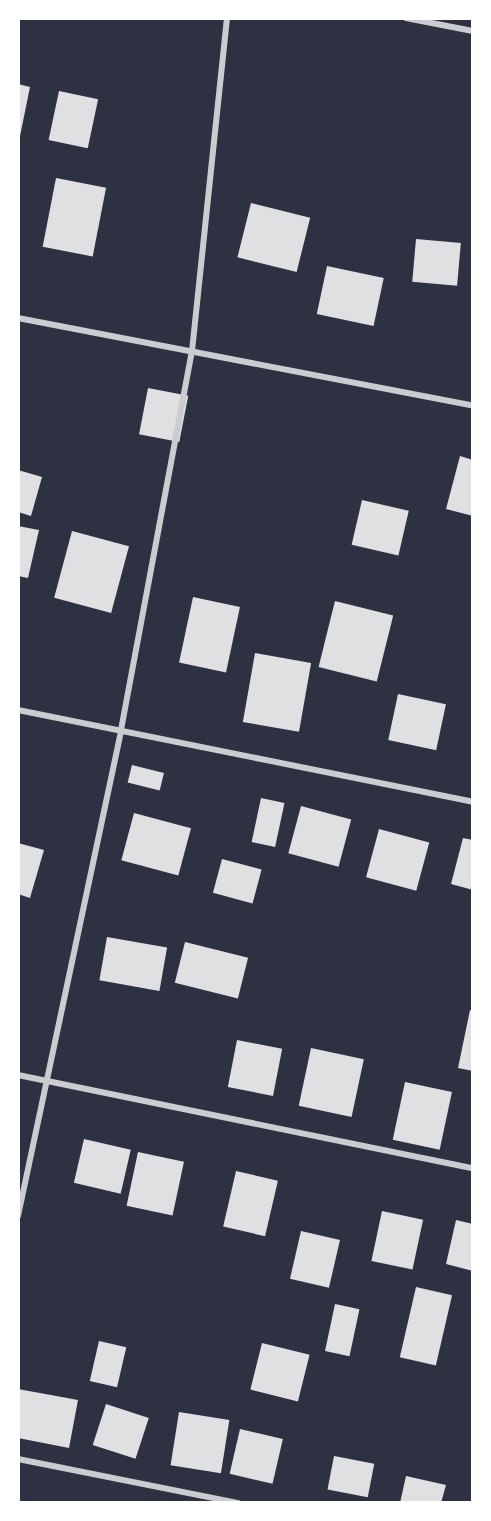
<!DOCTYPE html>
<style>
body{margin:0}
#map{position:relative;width:491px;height:1521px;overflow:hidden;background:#2d3142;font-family:"PT Sans",sans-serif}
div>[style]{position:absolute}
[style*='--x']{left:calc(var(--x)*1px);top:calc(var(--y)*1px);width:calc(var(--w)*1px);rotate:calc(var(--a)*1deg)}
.building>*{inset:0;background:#e0e0e3;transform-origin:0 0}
.minor>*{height:6px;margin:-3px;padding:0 3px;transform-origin:3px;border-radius:3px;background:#caccd0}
span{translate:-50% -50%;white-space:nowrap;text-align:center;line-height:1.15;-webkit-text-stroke:4.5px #fff;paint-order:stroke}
.frame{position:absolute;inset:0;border:20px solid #fff;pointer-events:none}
</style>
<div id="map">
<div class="building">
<div style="clip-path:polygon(18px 84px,30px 87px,19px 141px,18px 141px)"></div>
<div style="left:59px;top:91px;width:40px;height:50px;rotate:12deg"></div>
<div style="left:56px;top:178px;width:51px;height:70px;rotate:11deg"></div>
<div style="left:251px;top:203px;width:61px;height:56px;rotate:14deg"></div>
<div style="left:416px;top:239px;width:45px;height:43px;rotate:5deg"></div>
<div style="left:327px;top:266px;width:58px;height:49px;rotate:12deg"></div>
<div style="left:148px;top:388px;width:41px;height:47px;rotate:11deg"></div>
<div style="clip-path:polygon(460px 456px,473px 460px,473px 516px,446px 509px)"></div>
<div style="clip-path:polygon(18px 470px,42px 477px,31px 516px,18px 512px)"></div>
<div style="left:362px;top:500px;width:48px;height:46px;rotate:13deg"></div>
<div style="clip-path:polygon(18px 526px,39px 530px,28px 578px,18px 576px)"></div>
<div style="left:72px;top:531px;width:59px;height:69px;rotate:15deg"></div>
<div style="left:193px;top:597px;width:48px;height:67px;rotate:12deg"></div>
<div style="left:335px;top:601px;width:60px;height:68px;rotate:14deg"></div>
<div style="left:255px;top:653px;width:57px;height:70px;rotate:10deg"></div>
<div style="left:398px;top:694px;width:49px;height:47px;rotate:12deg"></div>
<div style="left:132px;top:765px;width:33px;height:18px;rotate:14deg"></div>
<div style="left:261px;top:798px;width:24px;height:45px;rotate:12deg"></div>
<div style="left:301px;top:806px;width:52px;height:49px;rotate:15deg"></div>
<div style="left:134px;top:813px;width:59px;height:49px;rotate:15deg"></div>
<div style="left:379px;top:829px;width:52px;height:50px;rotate:15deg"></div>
<div style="clip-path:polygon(463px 838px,473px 840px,473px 890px,451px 884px)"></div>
<div style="clip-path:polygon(18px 843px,44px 850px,30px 898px,18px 894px)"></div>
<div style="left:222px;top:859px;width:41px;height:35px;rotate:15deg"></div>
<div style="left:107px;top:937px;width:61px;height:44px;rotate:10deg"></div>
<div style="left:185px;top:942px;width:65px;height:42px;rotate:14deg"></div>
<div style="clip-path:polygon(470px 1010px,473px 1011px,473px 1071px,458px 1068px)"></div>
<div style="left:237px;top:1040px;width:46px;height:48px;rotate:11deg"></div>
<div style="left:311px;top:1048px;width:54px;height:59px;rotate:12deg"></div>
<div style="left:405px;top:1082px;width:48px;height:59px;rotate:12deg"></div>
<div style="left:84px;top:1139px;width:48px;height:45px;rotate:13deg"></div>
<div style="left:138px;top:1152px;width:47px;height:55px;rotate:12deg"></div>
<div style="left:236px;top:1171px;width:43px;height:57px;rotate:13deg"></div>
<div style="left:382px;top:1211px;width:42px;height:51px;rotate:12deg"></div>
<div style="clip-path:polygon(456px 1220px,473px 1224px,473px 1271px,446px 1264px)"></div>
<div style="left:301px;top:1231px;width:40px;height:49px;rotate:13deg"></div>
<div style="left:416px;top:1287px;width:37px;height:72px;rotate:13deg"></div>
<div style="left:335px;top:1304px;width:25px;height:48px;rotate:12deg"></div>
<div style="left:99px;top:1341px;width:28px;height:41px;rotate:13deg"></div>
<div style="left:262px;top:1343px;width:49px;height:48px;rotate:14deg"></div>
<div style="clip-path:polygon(18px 1389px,78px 1400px,69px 1448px,18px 1438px)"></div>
<div style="left:106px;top:1404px;width:45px;height:43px;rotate:18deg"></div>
<div style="left:179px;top:1412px;width:51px;height:54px;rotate:9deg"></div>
<div style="left:240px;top:1429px;width:44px;height:46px;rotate:13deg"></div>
<div style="left:334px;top:1456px;width:41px;height:34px;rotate:11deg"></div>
<div style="clip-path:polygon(406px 1476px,446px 1485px,441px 1503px,400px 1503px)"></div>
</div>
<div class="minor">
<div style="--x:406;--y:18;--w:68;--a:11"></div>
<div style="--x:18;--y:318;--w:463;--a:10.9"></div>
<div style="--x:18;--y:710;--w:464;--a:11.4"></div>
<div style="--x:18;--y:1075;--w:464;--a:11.6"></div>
<div style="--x:18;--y:1216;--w:497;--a:-78"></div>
<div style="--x:121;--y:730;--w:386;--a:-79.4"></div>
<div style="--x:192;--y:351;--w:335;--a:-84"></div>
<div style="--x:18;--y:1459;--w:225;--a:11.3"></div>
</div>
<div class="frame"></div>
</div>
